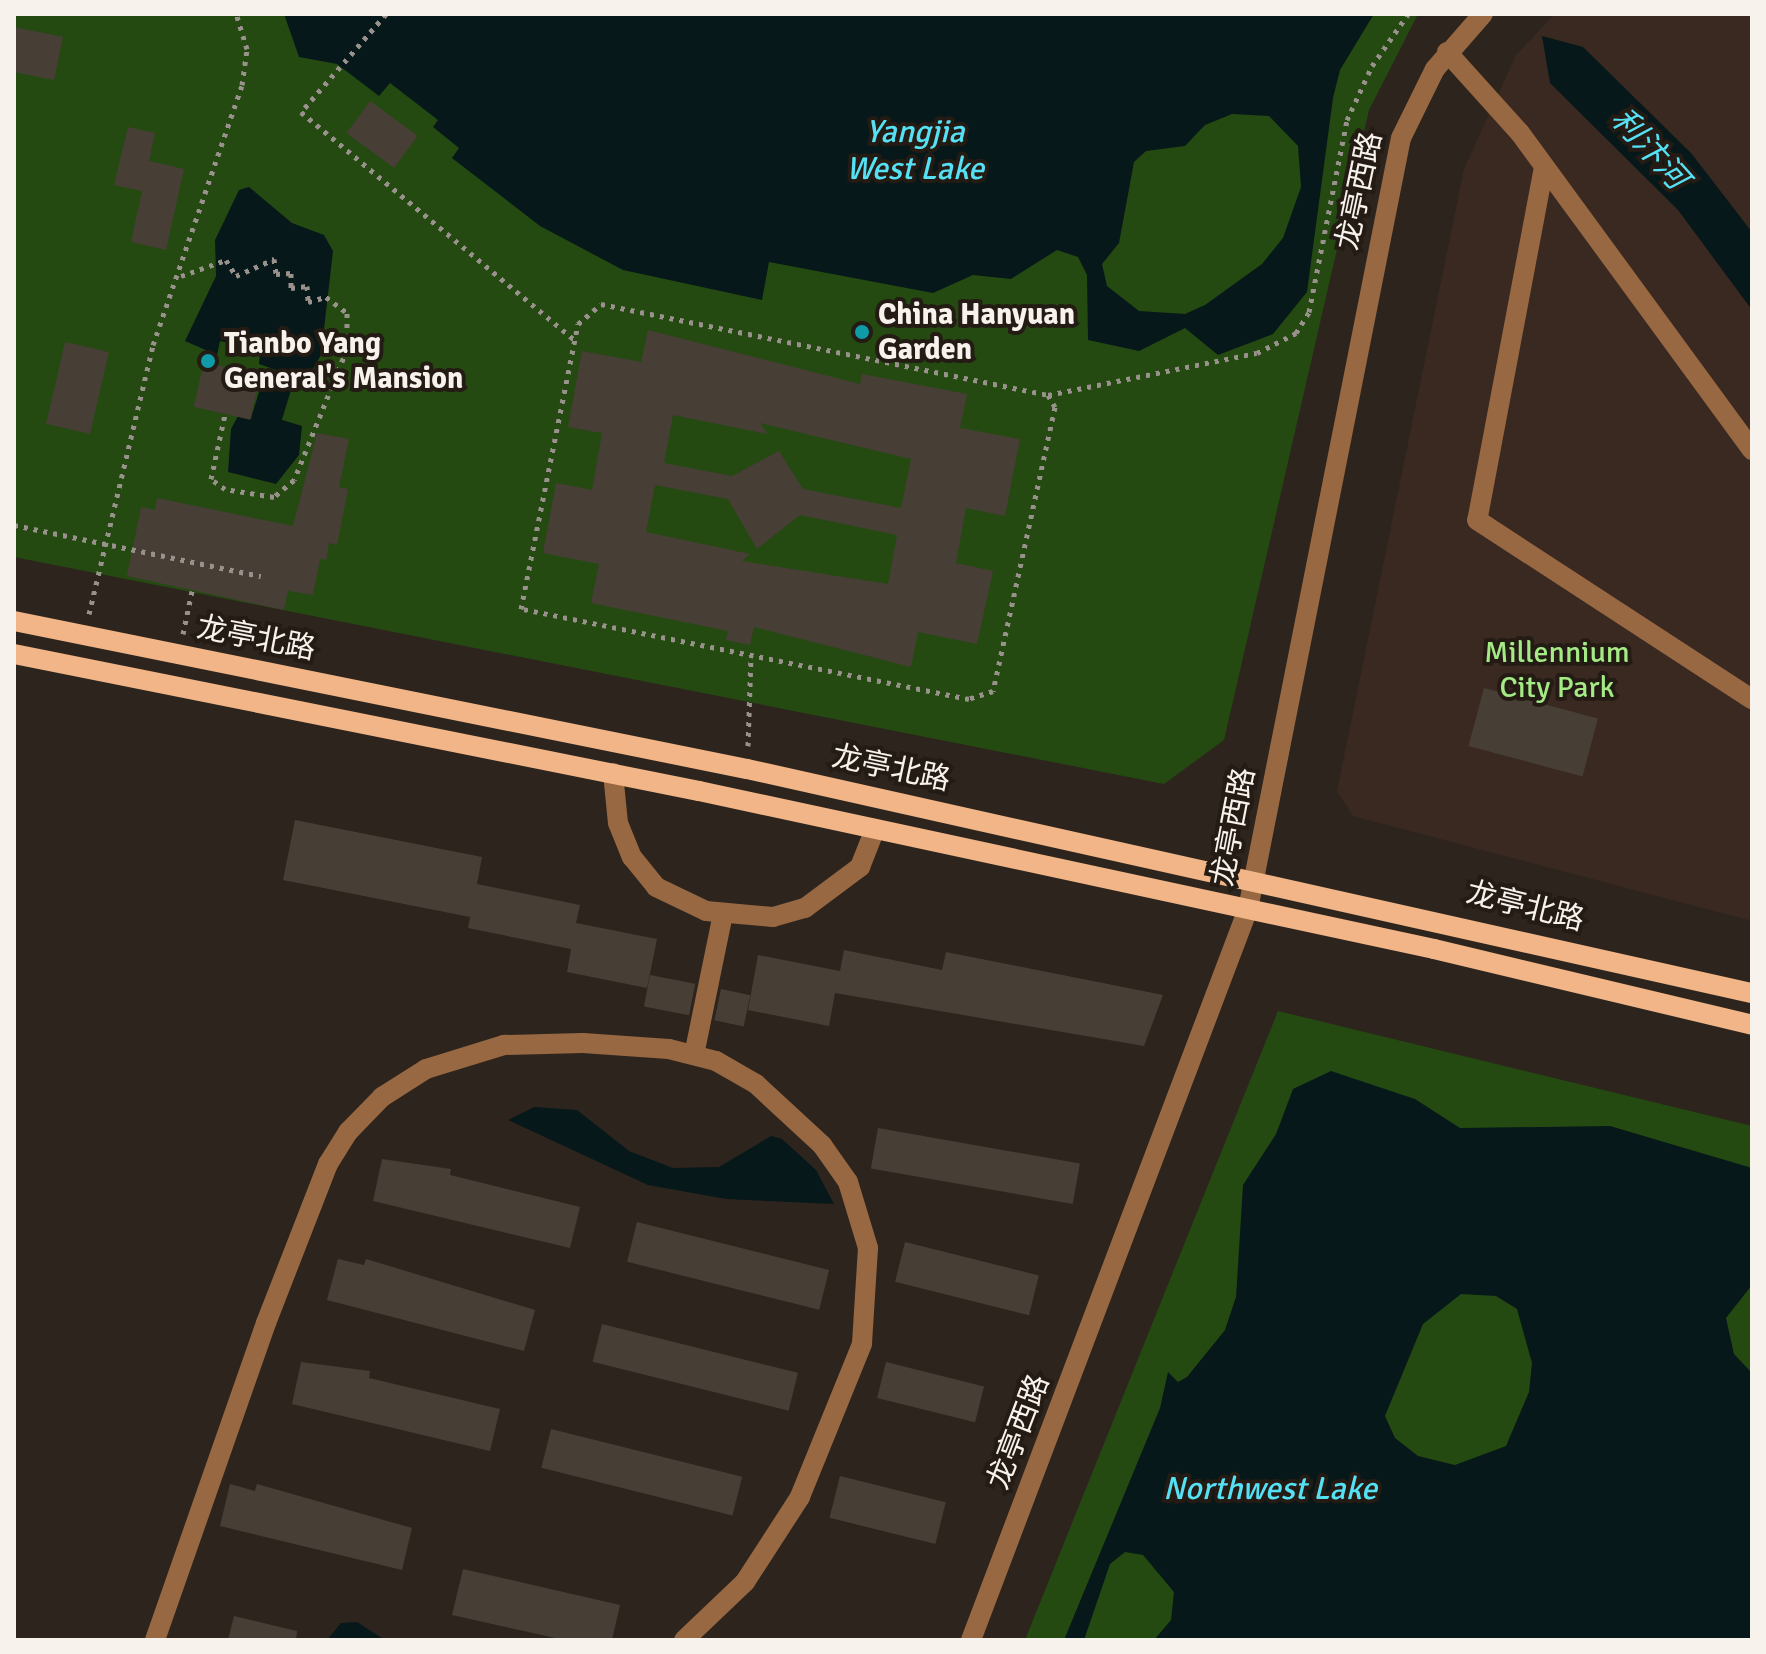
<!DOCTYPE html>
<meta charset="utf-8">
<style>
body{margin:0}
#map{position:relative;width:1766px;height:1654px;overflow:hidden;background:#2d251d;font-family:Signika,"Noto Sans SC",sans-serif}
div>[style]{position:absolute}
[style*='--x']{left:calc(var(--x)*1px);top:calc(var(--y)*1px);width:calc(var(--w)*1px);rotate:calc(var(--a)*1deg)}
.commercial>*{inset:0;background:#3a2921}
.green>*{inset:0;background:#244a11}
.water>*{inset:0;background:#06181a}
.canal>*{height:30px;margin:-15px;padding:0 15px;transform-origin:15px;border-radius:15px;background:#06181a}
.building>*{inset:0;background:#473e36;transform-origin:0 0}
.path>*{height:5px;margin-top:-2.5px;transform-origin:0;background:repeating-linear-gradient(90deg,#99928c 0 4px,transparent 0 10px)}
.minor>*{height:20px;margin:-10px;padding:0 10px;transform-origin:10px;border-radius:10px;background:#986842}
.major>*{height:20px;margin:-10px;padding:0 10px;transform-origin:10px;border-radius:10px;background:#f1b587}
.dots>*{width:22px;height:22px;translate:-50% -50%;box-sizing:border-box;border:4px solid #231b14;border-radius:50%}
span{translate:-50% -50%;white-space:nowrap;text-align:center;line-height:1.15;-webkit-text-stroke:8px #231b14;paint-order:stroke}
.street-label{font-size:30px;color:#f8f2ed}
.poi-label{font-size:30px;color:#f8f2ed;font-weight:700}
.left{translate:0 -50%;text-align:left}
.park-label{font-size:30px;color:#a4eb85}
.water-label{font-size:32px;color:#55e0f4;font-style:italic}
.frame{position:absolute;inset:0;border:16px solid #f8f2ed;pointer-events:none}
</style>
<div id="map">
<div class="commercial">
<div style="clip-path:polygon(1555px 14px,1752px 14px,1752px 921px,1353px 816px,1337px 791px,1464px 169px,1516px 55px)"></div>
</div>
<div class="green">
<div style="clip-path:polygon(14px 14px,1418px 14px,1369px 110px,1224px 740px,1164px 784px,14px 557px)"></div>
<div style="clip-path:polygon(1278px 1011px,1752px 1126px,1752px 1640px,1025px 1640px)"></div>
</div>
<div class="water">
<div style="clip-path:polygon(evenodd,284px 14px,1374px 14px,1340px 70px,1333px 98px,1307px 292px,1273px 334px,1218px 355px,1185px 328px,1139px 351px,1088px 340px,1087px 275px,1078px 257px,1057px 250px,1011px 279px,973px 275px,933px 293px,769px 262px,762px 300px,623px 270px,540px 226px,452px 158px,459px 148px,433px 127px,438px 120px,390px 83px,379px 96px,337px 64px,299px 57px,284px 14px,1232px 114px,1269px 116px,1298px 146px,1301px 187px,1283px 238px,1262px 264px,1205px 305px,1185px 314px,1139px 311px,1107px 286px,1102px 264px,1119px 243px,1134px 162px,1146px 151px,1185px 146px,1205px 125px,1232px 114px)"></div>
<div style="clip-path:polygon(1542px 36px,1583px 47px,1691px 153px,1752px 232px,1752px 310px,1678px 210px,1550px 83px)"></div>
<div style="clip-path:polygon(249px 187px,292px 223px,324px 235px,333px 251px,321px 355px,310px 374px,283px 388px,276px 387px,276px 370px,259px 364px,260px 350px,220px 341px,217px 355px,185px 341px,216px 276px,215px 240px,239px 190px)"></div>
<div style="clip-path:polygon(253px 411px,302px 426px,299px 455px,276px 484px,228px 472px,231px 429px,238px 416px,251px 419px)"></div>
<div style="clip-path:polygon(evenodd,1331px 1071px,1415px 1099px,1460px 1128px,1610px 1126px,1752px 1168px,1752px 1285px,1726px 1318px,1734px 1354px,1752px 1373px,1752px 1640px,1154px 1640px,1171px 1620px,1174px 1592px,1143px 1555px,1125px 1552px,1110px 1564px,1084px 1640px,1064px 1640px,1160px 1408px,1168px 1372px,1178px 1382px,1187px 1377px,1225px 1330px,1236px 1297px,1243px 1185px,1276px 1134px,1293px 1089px,1331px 1071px,1461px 1294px,1496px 1296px,1517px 1309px,1532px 1363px,1529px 1392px,1506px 1446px,1455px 1465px,1418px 1456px,1395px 1438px,1385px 1416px,1423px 1324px,1461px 1294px)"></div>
<div style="clip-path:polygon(534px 1107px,577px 1110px,629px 1151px,673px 1168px,719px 1167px,771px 1136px,782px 1139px,816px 1170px,834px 1204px,726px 1199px,648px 1185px,508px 1120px)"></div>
<div style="clip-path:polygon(357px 1622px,385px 1640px,327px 1640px,341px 1623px)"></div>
</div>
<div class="canal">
<div style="--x:268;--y:414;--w:28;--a:-73"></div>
</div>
<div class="building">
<div style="clip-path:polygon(14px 27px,63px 37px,54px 80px,14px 72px)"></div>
<div style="left:370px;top:101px;width:59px;height:40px;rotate:36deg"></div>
<div style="clip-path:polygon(128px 127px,155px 133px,149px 161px,184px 169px,166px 250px,131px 242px,142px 191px,114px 185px)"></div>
<div style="clip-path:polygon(evenodd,648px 330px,860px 384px,862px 374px,967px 394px,960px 428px,1020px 439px,1005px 516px,966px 508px,956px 563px,993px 571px,977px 644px,918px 632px,911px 667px,754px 627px,750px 645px,726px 640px,728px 631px,591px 603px,599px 564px,543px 553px,556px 483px,592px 490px,602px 433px,568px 427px,582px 351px,641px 362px,648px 330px,673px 415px,768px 434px,760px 423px,911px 459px,901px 508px,803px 489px,779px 451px,732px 476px,664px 463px,673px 415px,648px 330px,655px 485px,728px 499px,757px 549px,800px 515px,897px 535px,888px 584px,742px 561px,750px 554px,646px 532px,655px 485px)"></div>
<div style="left:65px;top:342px;width:45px;height:84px;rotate:13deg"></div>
<div style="left:204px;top:362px;width:58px;height:46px;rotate:13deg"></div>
<div style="clip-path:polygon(317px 433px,349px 439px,339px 487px,348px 489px,337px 545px,329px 543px,326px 560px,320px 559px,313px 595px,288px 591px,284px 610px,127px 576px,141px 507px,155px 510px,157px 498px,293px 526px)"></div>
<div style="left:1484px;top:688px;width:118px;height:60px;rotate:15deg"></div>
<div style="clip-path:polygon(295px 820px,482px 857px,477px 884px,580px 905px,576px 923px,657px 939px,647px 988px,567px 972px,571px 949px,468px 928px,470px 917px,283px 880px)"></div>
<div style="clip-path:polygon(844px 950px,942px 970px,946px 952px,1163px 995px,1144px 1046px,835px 993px,829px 1026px,748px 1010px,758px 955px,840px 971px)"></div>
<div style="left:650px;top:975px;width:46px;height:32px;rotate:11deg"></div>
<div style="left:721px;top:989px;width:30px;height:32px;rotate:12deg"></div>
<div style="left:878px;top:1128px;width:205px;height:41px;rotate:10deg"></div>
<div style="clip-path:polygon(382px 1159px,451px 1169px,450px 1175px,580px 1207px,570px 1248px,373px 1201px)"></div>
<div style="left:637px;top:1222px;width:198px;height:41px;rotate:14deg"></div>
<div style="left:905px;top:1242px;width:138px;height:41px;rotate:14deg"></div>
<div style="clip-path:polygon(338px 1259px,364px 1265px,366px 1259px,535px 1310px,524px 1351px,327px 1300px)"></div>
<div style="left:602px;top:1324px;width:202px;height:39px;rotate:14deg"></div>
<div style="clip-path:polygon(301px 1362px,370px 1371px,369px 1378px,500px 1409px,490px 1451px,292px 1404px)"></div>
<div style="left:886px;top:1362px;width:101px;height:37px;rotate:14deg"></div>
<div style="left:551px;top:1429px;width:197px;height:40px;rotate:14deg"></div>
<div style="left:840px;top:1476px;width:109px;height:43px;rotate:14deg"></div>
<div style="clip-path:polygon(230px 1484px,255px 1491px,257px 1484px,412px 1528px,402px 1570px,220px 1526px)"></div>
<div style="clip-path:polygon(463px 1569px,620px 1605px,612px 1640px,564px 1640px,452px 1615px)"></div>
<div style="clip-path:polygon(234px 1616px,297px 1631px,296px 1640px,228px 1640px)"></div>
</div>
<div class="path">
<div style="--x:386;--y:14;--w:130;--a:130.9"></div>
<div style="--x:301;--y:112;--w:356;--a:39.8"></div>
<div style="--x:181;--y:276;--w:48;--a:-19.6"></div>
<div style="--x:226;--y:260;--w:19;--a:58"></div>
<div style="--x:236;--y:276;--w:42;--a:-24.1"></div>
<div style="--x:274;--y:259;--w:15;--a:82"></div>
<div style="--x:276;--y:274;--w:15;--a:-4"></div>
<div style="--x:291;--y:273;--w:15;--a:90"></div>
<div style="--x:291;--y:288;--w:16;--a:-7"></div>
<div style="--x:307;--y:286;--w:16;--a:86"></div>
<div style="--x:308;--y:302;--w:19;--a:-16"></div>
<div style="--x:326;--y:297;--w:26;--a:37"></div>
<div style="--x:347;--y:313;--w:36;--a:90"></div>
<div style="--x:347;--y:349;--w:141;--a:112"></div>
<div style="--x:294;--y:480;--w:26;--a:140"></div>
<div style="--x:274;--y:497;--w:50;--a:-170.7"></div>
<div style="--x:225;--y:489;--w:17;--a:-144"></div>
<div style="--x:211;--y:479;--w:66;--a:-77.8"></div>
<div style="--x:601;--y:304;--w:456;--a:11.5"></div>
<div style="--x:1048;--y:395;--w:14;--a:60"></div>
<div style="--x:1055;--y:407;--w:291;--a:102.3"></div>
<div style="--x:993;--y:691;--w:25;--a:162"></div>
<div style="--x:969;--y:699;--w:457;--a:-168.6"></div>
<div style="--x:521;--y:609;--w:291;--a:-78.7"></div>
<div style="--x:578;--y:324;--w:30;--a:-41"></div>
<div style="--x:1048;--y:395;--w:213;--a:-11.4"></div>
<div style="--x:1257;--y:353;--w:44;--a:-27.1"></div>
<div style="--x:1296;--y:333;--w:25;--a:-58"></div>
<div style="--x:1309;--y:312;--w:196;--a:-78.8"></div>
<div style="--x:1347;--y:120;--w:60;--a:-65.2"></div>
<div style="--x:1372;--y:66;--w:63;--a:-55.3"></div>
<div style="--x:14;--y:525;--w:252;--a:11.7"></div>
<div style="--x:89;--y:614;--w:277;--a:-76.6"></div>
<div style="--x:153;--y:345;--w:275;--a:-71.1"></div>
<div style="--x:242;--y:85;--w:36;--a:-82"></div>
<div style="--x:247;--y:49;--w:37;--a:-107"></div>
<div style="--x:183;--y:634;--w:44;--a:-78.2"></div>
<div style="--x:748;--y:746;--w:91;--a:-88.1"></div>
</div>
<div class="minor">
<div style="--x:1447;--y:52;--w:109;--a:48"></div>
<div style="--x:1520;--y:133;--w:393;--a:53.8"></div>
<div style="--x:1544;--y:167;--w:359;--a:100.7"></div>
<div style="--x:1477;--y:520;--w:328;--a:33.1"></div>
<div style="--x:613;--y:773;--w:50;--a:84.3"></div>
<div style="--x:618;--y:823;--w:37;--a:68"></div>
<div style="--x:632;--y:857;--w:38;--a:51"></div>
<div style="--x:656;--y:887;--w:55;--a:25.6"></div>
<div style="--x:706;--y:911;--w:67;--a:5.1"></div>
<div style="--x:773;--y:917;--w:33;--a:-16"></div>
<div style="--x:805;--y:908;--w:69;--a:-36.7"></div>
<div style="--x:860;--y:867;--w:41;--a:-68.5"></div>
<div style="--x:694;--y:1055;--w:144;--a:-78.4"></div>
<div style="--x:155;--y:1640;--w:336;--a:-70.7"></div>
<div style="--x:266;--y:1323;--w:171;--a:-68.7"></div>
<div style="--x:328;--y:1164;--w:38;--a:-58"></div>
<div style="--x:348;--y:1132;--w:49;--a:-45.8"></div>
<div style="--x:382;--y:1097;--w:52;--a:-32.5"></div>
<div style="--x:426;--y:1069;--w:82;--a:-17.1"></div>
<div style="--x:504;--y:1045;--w:79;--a:-1.5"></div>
<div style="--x:583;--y:1043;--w:86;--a:4"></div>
<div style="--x:669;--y:1049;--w:49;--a:14.3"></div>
<div style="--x:716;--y:1061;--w:46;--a:29.9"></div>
<div style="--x:756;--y:1084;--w:90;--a:42.7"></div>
<div style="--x:822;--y:1145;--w:45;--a:54.9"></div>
<div style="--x:848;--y:1182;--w:69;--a:73.1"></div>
<div style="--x:868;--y:1248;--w:96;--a:93.6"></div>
<div style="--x:862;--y:1344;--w:165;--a:112.1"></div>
<div style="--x:800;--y:1497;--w:101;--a:122.9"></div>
<div style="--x:745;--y:1582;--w:84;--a:136.4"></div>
<div style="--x:971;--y:1640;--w:782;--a:-69.25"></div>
<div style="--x:1248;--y:909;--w:786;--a:-78.78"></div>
<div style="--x:1401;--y:138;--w:77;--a:-63.8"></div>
<div style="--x:1435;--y:69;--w:73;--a:-48.9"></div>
</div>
<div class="major">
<div style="--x:14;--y:621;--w:748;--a:11.42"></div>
<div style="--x:747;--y:769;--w:1030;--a:12.57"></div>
<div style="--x:14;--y:654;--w:699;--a:11.31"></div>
<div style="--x:699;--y:791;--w:752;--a:12.13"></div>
<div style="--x:1434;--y:949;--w:327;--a:13.4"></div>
</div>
<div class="dots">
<div style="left:862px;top:332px;background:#0f9aa8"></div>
<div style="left:208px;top:361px;background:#0f9aa8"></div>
</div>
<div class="street-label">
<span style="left:1360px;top:191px;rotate:-78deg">龙亭西路</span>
<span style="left:256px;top:639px;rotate:11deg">龙亭北路</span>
<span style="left:891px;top:769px;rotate:12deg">龙亭北路</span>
<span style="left:1234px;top:827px;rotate:-79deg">龙亭西路</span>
<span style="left:1525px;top:907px;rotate:14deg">龙亭北路</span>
<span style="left:1019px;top:1432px;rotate:-69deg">龙亭西路</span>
</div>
<div class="poi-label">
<span class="left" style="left:878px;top:332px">China Hanyuan<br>Garden</span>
<span class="left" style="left:224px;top:361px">Tianbo Yang<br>General's Mansion</span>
</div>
<div class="park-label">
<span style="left:1557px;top:670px">Millennium<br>City Park</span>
</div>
<div class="water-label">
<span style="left:915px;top:151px">Yangjia<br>West Lake</span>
<span style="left:1649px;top:149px;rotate:48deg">利汴河</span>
<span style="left:1270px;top:1489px">Northwest Lake</span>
</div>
<div class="frame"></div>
</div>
